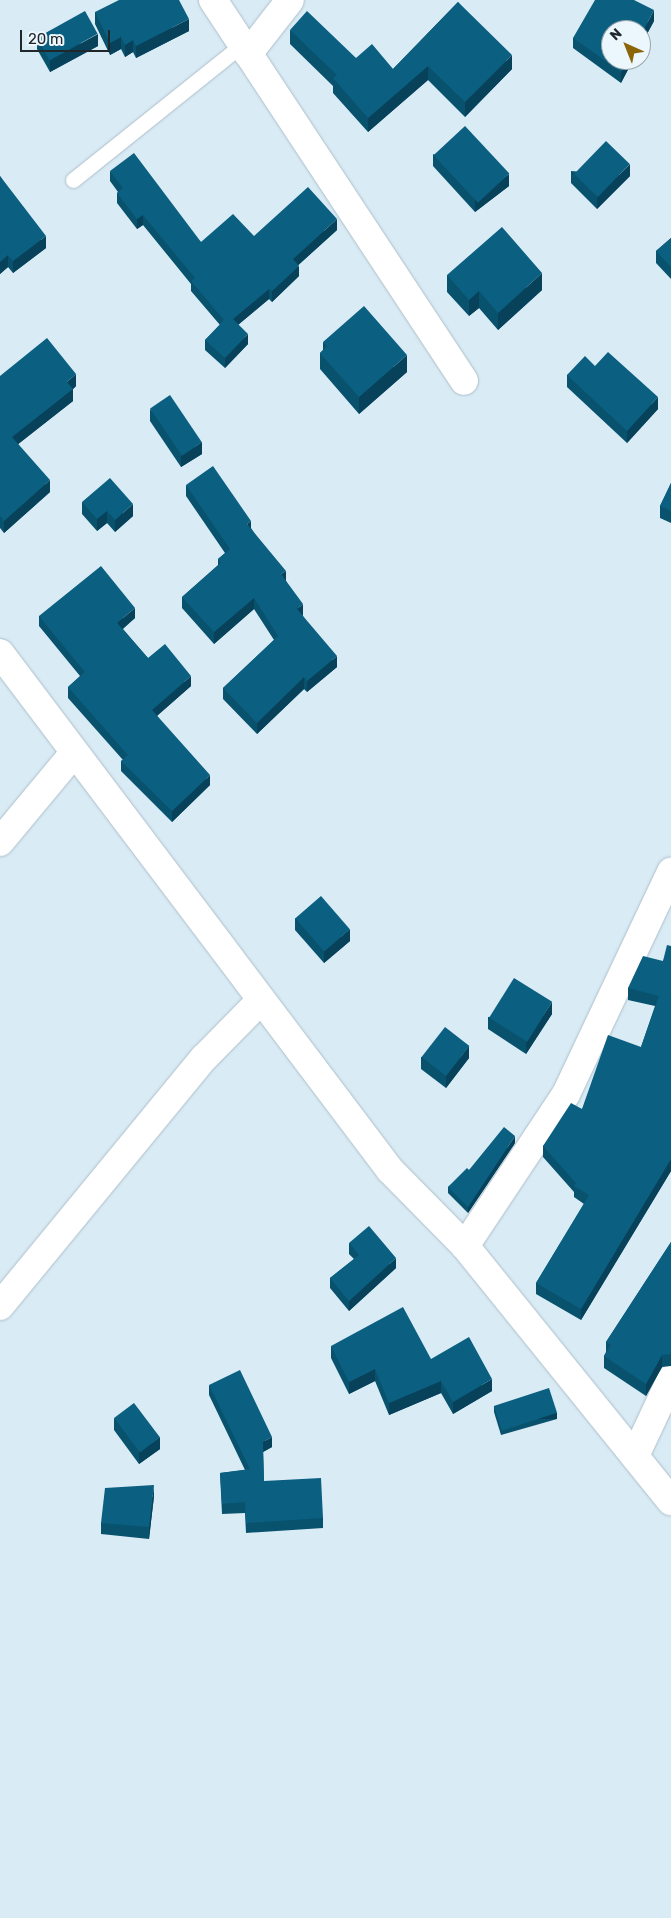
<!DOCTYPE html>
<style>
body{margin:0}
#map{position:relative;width:671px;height:1918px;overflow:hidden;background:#d9ebf5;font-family:Rubik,sans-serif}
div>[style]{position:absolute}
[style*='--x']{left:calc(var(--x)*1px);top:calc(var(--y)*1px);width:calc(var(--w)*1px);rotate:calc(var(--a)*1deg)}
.roads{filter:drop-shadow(0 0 1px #adbfc9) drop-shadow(0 0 1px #adbfc9)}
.lane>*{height:15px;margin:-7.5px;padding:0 7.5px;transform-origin:7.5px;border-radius:7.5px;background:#fff}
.street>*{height:28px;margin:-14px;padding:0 14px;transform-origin:14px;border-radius:14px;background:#fff}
.secondary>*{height:28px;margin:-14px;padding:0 14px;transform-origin:14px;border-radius:14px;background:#fff}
.wall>*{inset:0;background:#09526e}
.shaded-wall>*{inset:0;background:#08425a;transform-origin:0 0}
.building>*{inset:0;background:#0b5f80;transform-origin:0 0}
span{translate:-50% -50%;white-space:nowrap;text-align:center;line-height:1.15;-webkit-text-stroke:5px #ecf7fd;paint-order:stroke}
.north{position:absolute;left:601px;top:20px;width:50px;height:50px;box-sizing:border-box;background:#ecf7fd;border:1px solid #9aa4a9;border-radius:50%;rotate:316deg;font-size:14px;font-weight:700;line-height:20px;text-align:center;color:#20272b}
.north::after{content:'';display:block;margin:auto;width:18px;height:22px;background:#8c6507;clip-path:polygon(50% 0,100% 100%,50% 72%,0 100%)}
.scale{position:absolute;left:20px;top:30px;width:90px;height:22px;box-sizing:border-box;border:2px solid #20272b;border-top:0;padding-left:6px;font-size:15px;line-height:18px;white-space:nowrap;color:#20272b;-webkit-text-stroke:4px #ecf7fd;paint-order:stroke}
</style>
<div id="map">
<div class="roads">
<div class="lane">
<div style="--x:73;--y:180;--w:218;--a:-38.7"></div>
</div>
<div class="street">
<div style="--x:213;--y:0;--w:456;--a:56.6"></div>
<div style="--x:248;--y:54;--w:68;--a:-52.1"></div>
<div style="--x:0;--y:842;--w:116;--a:-50.3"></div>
<div style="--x:465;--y:1246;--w:182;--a:-56.4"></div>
<div style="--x:566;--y:1094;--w:246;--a:-64.7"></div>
<div style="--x:0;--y:1306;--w:321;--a:-50.6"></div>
<div style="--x:204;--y:1058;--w:81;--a:-45.5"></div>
<div style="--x:635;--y:1456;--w:85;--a:-64.9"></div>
</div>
<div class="secondary">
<div style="--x:0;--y:653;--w:648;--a:52.97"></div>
<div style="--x:390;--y:1170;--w:107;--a:45.4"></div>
<div style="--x:465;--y:1246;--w:328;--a:51.1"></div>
</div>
</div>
<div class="wall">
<div style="clip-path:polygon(458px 2px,512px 69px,465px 117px,428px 80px,368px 132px,333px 93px,333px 86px,290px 44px,290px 30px,356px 58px,393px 69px)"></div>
<div style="clip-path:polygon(95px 12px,189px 31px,136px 58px,133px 52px,125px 57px,121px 49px,110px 55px,95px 24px)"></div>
<div style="clip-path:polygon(654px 21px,641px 45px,641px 30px,611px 60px,633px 60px,621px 83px,573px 48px,573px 38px)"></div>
<div style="clip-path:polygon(37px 37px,98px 46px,50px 72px,37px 49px)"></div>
<div style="clip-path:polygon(433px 154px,509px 186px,475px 212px,433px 166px)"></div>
<div style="clip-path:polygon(110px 171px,201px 242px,254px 236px,337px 230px,298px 265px,299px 276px,272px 302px,269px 299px,238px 325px,248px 344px,225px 368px,205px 350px,205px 340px,220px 325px,191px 291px,191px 284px,143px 225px,137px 229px,117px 203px,117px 193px,118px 192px,110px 181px)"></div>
<div style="clip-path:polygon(571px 171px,630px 176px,597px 209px,571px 183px)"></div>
<div style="clip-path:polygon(0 176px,46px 248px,13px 273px,8px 267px,0 274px)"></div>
<div style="clip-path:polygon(671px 238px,671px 279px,656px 263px,656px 251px)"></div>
<div style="clip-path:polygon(447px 275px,542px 290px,498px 330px,479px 308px,469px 316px,447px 292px)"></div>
<div style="clip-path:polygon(323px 342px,407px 372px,359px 414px,320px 369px,320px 353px,323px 350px)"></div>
<div style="clip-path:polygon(595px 366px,658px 409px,627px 443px,567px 387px,567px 375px)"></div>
<div style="clip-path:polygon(0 376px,76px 386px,73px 389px,73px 401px,18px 444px,50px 492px,4px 533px,0 528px)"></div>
<div style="clip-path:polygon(150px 409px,202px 454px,181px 467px,150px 421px)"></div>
<div style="clip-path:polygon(671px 483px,671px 523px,660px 518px,660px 506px)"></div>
<div style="clip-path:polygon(186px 485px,251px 528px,286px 581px,303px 616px,337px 667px,307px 692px,304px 689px,257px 734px,223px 699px,223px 688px,274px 640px,254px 609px,214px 644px,182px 608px,182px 597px,218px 565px,218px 559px,225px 553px,186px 496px)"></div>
<div style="clip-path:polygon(82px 502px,133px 516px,115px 532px,107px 523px,97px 531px,82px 514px)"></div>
<div style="clip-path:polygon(39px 616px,135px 618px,123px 629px,148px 658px,191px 686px,157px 716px,210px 785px,172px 822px,121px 771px,121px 761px,123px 760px,68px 698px,68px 687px,80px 676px,39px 626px)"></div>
<div style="clip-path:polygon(295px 918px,350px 941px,324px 963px,295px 930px)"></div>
<div style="clip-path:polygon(671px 946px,671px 1171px,581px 1320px,536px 1294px,536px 1283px,584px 1204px,574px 1197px,574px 1192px,543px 1157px,543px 1146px,582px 1109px,641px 1047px,655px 1006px,628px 1000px,628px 988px,663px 961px)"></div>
<div style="clip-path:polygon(552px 1014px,526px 1054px,488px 1029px,488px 1017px)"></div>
<div style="clip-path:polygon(421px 1057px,469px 1058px,446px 1088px,421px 1069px)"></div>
<div style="clip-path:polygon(515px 1143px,468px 1213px,448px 1193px,448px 1187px,469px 1170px)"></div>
<div style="clip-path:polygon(671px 1242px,671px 1366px,662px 1367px,646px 1396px,604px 1368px,604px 1356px,606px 1352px,606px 1342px)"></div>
<div style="clip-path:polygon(349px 1243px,396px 1268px,349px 1311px,330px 1288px,330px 1278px,354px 1259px,349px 1254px)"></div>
<div style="clip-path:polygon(331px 1346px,431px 1359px,492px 1391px,453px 1414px,441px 1393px,389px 1415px,375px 1381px,349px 1394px,331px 1358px)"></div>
<div style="clip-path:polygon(209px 1385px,272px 1447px,263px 1452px,264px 1481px,323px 1518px,323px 1528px,246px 1533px,245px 1513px,222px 1514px,220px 1473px,245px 1470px,209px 1395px)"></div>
<div style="clip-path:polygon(494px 1406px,557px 1419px,501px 1435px,494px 1412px)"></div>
<div style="clip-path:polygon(114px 1418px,160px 1449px,139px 1464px,114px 1430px)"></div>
<div style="clip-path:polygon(154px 1496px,149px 1539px,101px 1534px,101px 1523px)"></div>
</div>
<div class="shaded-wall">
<div style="clip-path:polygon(654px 10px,654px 21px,641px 45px,641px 35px)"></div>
<div style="clip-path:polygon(189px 19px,189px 31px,136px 58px,136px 46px)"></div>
<div style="clip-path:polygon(98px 34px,98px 46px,50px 72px,50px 60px)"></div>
<div style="clip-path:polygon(121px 37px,121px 49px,110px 55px,110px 43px)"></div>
<div style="clip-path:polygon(133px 40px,133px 52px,125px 57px,125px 45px)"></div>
<div style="clip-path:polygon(512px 55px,512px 69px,465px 117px,465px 102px)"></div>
<div style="clip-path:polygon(628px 60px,633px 60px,621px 83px,621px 72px)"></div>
<div style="clip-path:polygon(428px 66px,428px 80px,368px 132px,368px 118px)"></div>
<div style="clip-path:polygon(630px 164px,630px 176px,597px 209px,597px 197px)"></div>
<div style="clip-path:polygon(509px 174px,509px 186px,475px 212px,475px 200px)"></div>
<div style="clip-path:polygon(143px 215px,143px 225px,137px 229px,137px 219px)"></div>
<div style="clip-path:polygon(337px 219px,337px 230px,293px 270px,293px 259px)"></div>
<div style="clip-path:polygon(46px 236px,46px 248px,13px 273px,13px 261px)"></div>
<div style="clip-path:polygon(8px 255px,8px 267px,0 274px,0 262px)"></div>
<div style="clip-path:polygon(299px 266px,299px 276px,272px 302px,272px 291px)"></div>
<div style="clip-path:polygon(542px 273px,542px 290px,498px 330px,498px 313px)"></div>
<div style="clip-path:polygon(269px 289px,269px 299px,233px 329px,233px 319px)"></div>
<div style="clip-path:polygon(479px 291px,479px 308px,469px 316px,469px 300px)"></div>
<div style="clip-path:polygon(248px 334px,248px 344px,225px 368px,225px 358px)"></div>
<div style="clip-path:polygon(407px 355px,407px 372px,359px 414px,359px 397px)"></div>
<div style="clip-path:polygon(76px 374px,76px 386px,73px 389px,73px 401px,12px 449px,12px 437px,67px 382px)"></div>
<div style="clip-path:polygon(658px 397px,658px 409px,627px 443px,627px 431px)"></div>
<div style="clip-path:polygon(202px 442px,202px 454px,181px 467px,181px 456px)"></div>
<div style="clip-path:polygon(50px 480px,50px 492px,4px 533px,4px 521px)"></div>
<div style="clip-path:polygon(133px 504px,133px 516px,115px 532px,115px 520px)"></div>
<div style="clip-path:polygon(107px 511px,107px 523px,97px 531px,97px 519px)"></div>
<div style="clip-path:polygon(251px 521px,251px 532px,247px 524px)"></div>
<div style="clip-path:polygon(286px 571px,286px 582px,281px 574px)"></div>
<div style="clip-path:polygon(254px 598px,254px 609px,214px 644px,214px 632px)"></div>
<div style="clip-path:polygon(303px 604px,303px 616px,297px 609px)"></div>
<div style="clip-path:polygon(135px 608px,135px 618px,117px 633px,117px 623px)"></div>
<div style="clip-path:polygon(337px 656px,337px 667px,307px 692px,307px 681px)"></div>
<div style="clip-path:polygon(191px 676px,191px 686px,152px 720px,152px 710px)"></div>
<div style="clip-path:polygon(304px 677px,304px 689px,257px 734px,257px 723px)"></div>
<div style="clip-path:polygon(210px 775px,210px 785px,172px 822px,172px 811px)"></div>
<div style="clip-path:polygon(350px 929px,350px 941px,324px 963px,324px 951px)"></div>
<div style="clip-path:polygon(552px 1002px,552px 1014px,526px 1054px,526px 1042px)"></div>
<div style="clip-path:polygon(469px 1046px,469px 1058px,446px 1088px,446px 1076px)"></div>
<div style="clip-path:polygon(515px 1136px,515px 1143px,468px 1213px,468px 1207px)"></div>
<div style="clip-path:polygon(671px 1159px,671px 1171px,581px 1320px,581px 1309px)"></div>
<div style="clip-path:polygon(396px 1258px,396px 1268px,349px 1311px,349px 1301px)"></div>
<div style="clip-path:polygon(662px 1355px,662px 1367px,646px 1396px,646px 1384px)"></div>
<div style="clip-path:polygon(375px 1369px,375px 1381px,349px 1394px,349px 1382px)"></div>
<div style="clip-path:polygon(492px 1379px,492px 1391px,453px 1414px,453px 1402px)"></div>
<div style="clip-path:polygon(441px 1381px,441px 1393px,389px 1415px,389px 1403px)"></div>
<div style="left:557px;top:1413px;width:6px;height:58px;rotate:90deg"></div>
<div style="clip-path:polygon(160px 1437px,160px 1449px,139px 1464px,139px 1452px)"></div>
<div style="clip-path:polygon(272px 1437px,272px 1447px,263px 1452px,263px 1442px)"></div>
<div style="clip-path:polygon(154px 1485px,154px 1496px,149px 1539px,149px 1527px)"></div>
</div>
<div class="building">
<div style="clip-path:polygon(119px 0,179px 0,189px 19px,136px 46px,133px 40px,125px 45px,121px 37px,110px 43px,95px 12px)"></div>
<div style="clip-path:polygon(595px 0,634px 0,654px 10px,641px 35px,641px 30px,611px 30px,611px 60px,628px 60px,621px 72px,573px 38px)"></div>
<div style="clip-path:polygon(458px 2px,512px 55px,465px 102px,428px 66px,368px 118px,333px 78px,337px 75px,290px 30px,307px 11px,356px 58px,372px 44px,393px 69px)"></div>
<div style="left:85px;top:11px;width:26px;height:55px;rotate:61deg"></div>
<div style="left:465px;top:126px;width:65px;height:43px;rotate:47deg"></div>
<div style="left:606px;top:141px;width:33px;height:46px;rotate:44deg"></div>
<div style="clip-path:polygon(134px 153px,201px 242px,233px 214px,254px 236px,308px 187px,337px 219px,293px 259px,299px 266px,272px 291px,269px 289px,233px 319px,248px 334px,225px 358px,205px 340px,224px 320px,191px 281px,195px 278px,143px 215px,137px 219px,117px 193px,123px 188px,110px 171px)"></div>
<div style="clip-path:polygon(0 176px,46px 236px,13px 261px,8px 255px,0 262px)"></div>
<div style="clip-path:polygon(502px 227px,542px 273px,498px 313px,479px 291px,469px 300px,447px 275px)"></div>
<div style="clip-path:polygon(671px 238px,671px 267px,656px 251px)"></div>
<div style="clip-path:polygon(364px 306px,407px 355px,359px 397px,320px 353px,327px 346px,323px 342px)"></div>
<div style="clip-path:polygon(47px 338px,76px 374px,67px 382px,73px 389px,12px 437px,50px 480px,4px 521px,0 516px,0 376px)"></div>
<div style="clip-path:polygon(608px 352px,658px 397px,627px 431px,567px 375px,585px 356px,595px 366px)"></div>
<div style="left:170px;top:395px;width:57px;height:24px;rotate:56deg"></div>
<div style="clip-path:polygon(213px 466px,251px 521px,247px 524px,286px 571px,281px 574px,303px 604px,297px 609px,337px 656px,307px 681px,304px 677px,257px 723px,223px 688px,278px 636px,254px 598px,214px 632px,182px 597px,221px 563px,218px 559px,230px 549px,186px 485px)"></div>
<div style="clip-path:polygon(110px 478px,133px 504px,115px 520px,107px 511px,97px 519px,82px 502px)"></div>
<div style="clip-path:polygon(671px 483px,671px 511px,660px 506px)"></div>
<div style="clip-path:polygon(101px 566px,135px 608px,117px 623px,148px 658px,165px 644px,191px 676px,152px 710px,210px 775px,172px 811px,121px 761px,128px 755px,68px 687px,85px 672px,39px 616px)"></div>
<div style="left:321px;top:896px;width:44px;height:34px;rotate:49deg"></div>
<div style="clip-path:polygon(667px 945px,671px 946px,671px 1159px,581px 1309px,536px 1283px,589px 1195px,574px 1186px,576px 1183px,543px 1146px,571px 1103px,582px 1109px,608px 1035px,641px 1047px,659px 996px,628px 988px,643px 956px,663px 961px)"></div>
<div style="left:514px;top:978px;width:45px;height:47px;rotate:32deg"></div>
<div style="left:445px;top:1027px;width:31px;height:38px;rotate:38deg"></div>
<div style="clip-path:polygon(504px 1127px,515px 1136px,468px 1207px,448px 1187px,467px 1168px,469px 1170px)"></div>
<div style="clip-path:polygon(369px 1226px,396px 1258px,349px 1301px,330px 1278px,359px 1255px,349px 1243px)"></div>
<div style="clip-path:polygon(671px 1242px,671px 1354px,662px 1355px,646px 1384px,604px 1356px,611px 1345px,606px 1342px)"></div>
<div style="clip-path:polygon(403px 1307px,431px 1359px,469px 1337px,492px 1379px,453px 1402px,441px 1381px,389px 1403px,375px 1369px,349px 1382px,331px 1346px)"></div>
<div style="clip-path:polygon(240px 1370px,272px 1437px,263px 1442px,264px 1481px,321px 1478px,323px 1518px,246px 1523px,245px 1502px,222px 1504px,220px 1473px,250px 1469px,209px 1385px)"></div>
<div style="left:549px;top:1388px;width:26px;height:58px;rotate:72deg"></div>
<div style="left:134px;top:1403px;width:43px;height:25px;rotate:53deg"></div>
<div style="clip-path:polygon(154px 1485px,149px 1527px,101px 1523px,105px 1488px)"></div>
</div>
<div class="north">N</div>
<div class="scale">20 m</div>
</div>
